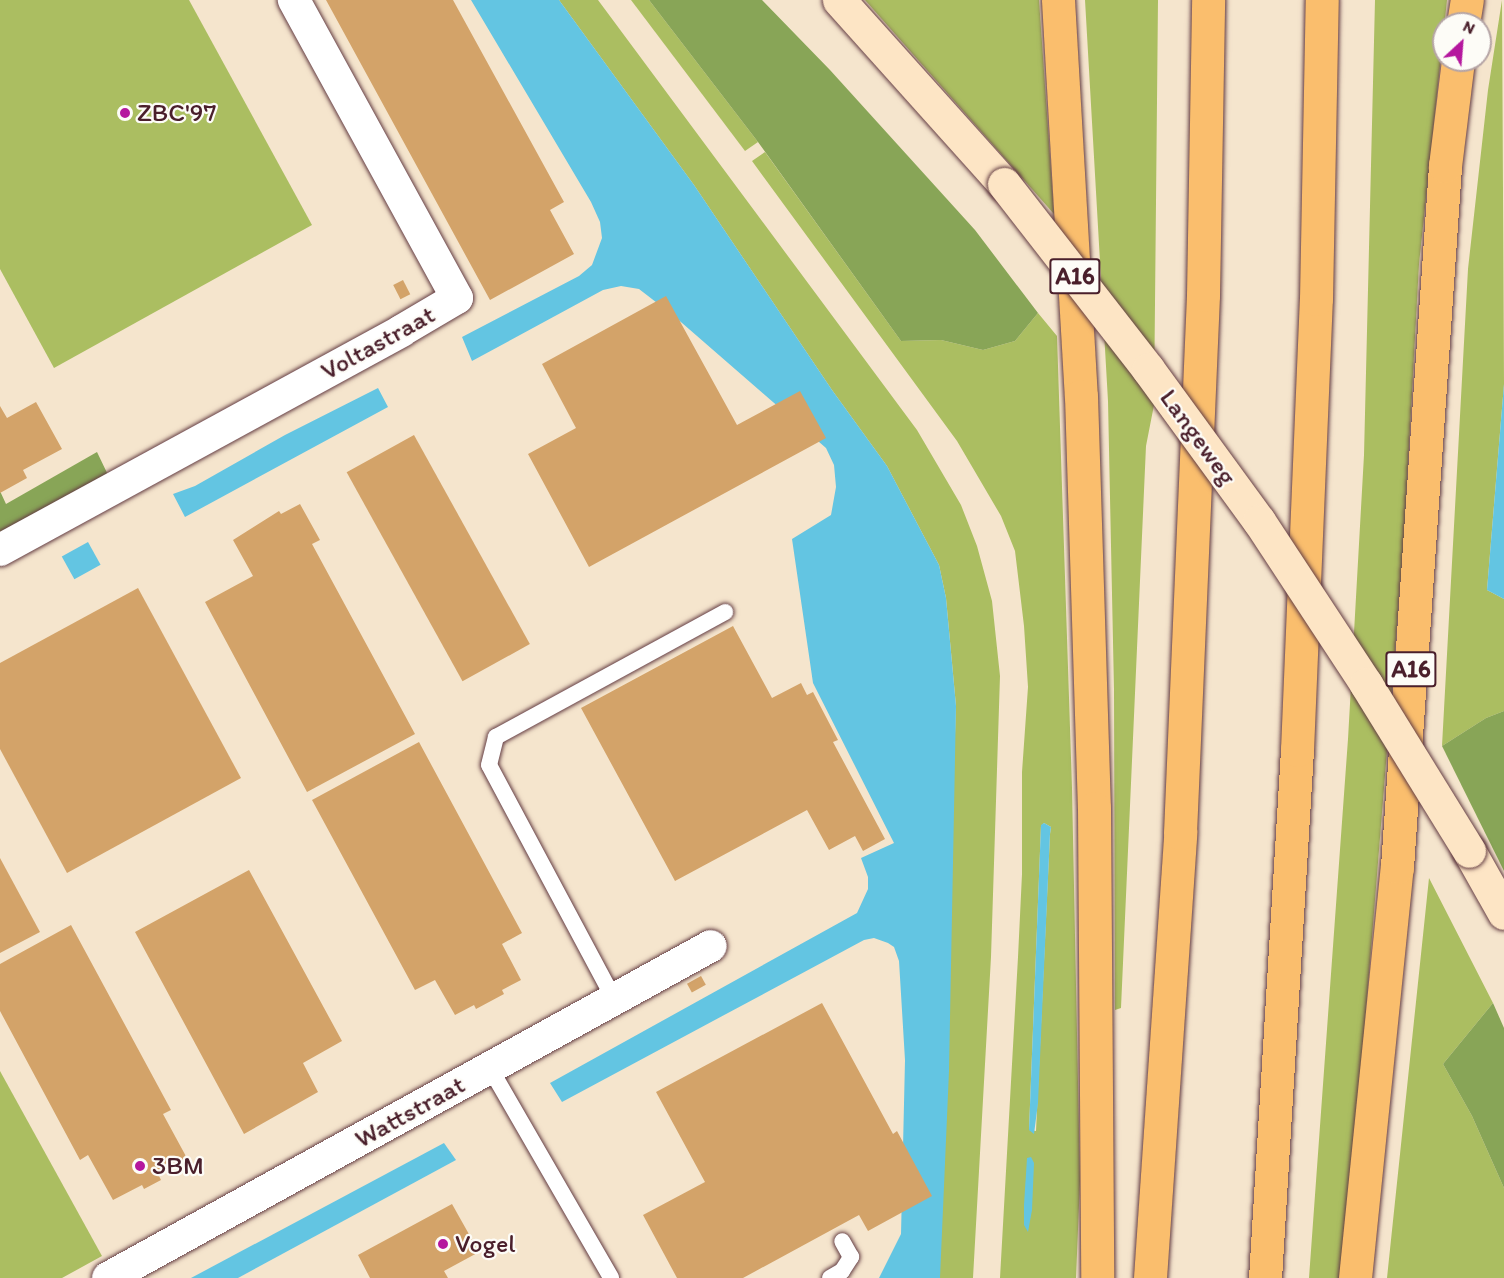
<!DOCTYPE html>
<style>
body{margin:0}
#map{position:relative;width:1504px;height:1278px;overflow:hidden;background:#f5e5cd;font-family:Itim,sans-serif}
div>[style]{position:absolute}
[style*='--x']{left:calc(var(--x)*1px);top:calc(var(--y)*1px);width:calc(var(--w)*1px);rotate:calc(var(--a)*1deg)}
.green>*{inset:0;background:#abbe61}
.forest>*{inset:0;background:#88a557}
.water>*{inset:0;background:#63c5e2;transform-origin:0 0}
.building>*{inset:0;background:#d3a369;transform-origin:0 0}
.roads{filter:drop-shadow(0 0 2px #643d43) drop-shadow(0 0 2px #643d43)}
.service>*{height:16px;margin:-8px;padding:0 8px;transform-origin:8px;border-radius:8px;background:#fff}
.minor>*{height:32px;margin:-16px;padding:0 16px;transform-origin:16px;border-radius:16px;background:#fff}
.secondary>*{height:33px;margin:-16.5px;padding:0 16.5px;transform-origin:16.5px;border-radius:16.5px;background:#fde5c5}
.motorway>*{height:33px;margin:-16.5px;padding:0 16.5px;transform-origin:16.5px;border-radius:16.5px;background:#fabe6d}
.bridges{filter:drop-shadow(0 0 2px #643d43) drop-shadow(0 0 2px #643d43)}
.secondary-bridge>*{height:33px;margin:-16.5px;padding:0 16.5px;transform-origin:16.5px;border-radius:16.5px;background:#fde5c5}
.dots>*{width:16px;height:16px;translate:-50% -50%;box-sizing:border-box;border:3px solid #fdfcf7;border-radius:50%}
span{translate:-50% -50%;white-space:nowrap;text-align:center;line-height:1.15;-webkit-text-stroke:4.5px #fdfcf7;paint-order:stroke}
.shield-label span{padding:2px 4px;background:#fdfcf7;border:2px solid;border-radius:4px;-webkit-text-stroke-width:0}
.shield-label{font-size:24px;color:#4a1f2b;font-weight:700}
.poi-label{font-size:26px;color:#4a1f2b}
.left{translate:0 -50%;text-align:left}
.street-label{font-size:26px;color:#4a1f2b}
.north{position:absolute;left:1432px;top:12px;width:60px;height:60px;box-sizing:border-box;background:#fdfcf7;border:2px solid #b5a4a5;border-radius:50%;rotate:26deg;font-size:16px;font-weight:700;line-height:24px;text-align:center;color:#4a1f2b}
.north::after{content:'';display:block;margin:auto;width:21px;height:27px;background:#b5179e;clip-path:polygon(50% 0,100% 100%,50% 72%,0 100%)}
</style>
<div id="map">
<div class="green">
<div style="clip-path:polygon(0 0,189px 0,312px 225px,54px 368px,0 269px)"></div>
<div style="clip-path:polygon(559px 0,598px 0,917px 430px,961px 505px,977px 546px,992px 601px,1000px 676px,991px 957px,973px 1278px,936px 1278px,956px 706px,946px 598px,939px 565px,887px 466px,832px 390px,694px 185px)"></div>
<div style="clip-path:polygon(631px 0,649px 0,758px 142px,745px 151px)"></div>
<div style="clip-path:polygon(865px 0,1039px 0,1054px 214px)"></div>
<div style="clip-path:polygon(1085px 0,1158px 0,1154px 405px,1146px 446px,1121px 1008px,1115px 1010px,1114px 690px,1108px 401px)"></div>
<div style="clip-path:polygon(1375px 0,1447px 0,1419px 264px,1404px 539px,1354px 1161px,1341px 1278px,1309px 1278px,1348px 739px,1364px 455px)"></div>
<div style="clip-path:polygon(1502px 0,1504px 384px,1487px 590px,1504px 599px,1504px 711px,1486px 718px,1442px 746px,1468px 269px,1488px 90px)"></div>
<div style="clip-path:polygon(evenodd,765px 152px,901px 341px,941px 340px,983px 350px,1015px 341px,1038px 313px,1057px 336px,1072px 788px,1080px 1181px,1076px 1278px,1000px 1278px,1018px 957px,1022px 874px,1022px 772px,1028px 687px,1024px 626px,1015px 551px,1001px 516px,957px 441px,752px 161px,765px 152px,1044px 823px,1051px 827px,1050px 834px,1036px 1131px,1029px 1130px,1041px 826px,1044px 823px)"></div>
<div style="clip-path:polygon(1429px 878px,1493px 1003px,1443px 1064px,1472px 1116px,1504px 1188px,1504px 1278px,1387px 1278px)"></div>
<div style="clip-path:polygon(0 1071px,102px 1256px,62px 1278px,0 1278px)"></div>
</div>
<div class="forest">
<div style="clip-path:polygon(649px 0,762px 0,830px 70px,975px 230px,1038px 313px,1015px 341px,983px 350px,941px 340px,901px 341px,758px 142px)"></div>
<div style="clip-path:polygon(97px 452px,109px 477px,0 538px,0 491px,6px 504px)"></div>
<div style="clip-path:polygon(1504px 711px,1504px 871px,1442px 746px,1486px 718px)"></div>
<div style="clip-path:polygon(1493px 1003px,1504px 1028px,1504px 1188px,1472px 1116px,1443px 1064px)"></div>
</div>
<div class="water">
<div style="clip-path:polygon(471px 0,559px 0,694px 185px,832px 390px,887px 466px,939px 565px,946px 598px,956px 706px,949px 1071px,940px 1278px,879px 1278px,901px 1234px,905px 1060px,899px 961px,894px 947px,888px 943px,874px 938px,864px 940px,562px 1102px,550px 1083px,857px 913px,868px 889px,868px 877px,861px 858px,894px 843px,813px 683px,792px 539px,831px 515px,836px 487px,834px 465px,826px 448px,674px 316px,639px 289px,621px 286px,603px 290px,472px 361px,462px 337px,579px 276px,592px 265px,602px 238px,600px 222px,591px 202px)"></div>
<div style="clip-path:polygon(1504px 384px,1504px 599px,1487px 590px)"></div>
<div style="clip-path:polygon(378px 388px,388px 407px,185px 517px,173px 494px,195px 486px,285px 435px)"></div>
<div style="left:88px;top:542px;width:26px;height:30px;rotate:61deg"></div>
<div style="clip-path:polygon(1044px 823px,1051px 827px,1050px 834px,1038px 1103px,1034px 1134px,1029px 1130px,1041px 825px)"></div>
<div style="clip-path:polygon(444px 1143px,456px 1160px,238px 1278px,191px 1278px)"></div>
<div style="clip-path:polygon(1031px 1157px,1034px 1163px,1032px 1210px,1028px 1232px,1024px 1225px,1024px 1205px,1027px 1158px)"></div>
</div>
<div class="building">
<div style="clip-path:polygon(326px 0,453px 0,564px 202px,550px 210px,574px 254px,490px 300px)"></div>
<div style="left:403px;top:280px;width:16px;height:11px;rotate:63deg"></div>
<div style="clip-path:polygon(666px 296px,737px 425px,800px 391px,826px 438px,589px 567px,528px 454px,576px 428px,542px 364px)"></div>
<div style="clip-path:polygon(36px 402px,62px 449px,23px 470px,27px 478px,0 493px,0 406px,7px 418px)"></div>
<div style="left:414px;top:435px;width:239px;height:77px;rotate:61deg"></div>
<div style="clip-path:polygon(300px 504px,320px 540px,312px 544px,415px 734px,307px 792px,205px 602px,253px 576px,233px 540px,279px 511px,281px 514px)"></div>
<div style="clip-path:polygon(138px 588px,241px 778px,67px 873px,0 749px,0 663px)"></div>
<div style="clip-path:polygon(733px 626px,772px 698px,801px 683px,807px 695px,813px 692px,838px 740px,833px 742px,885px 839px,863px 851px,855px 836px,829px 850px,807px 810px,675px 881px,581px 708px)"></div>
<div style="clip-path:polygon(419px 742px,522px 933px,502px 944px,521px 980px,502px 990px,504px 994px,476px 1009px,474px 1005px,455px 1015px,435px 980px,415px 990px,312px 800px)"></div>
<div style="clip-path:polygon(0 858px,40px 932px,0 953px)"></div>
<div style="clip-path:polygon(249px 870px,342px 1041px,303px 1063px,318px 1092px,244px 1134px,135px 932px)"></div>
<div style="clip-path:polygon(71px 925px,171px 1110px,163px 1114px,188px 1160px,159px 1176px,161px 1180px,144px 1189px,142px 1185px,113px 1200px,88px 1155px,80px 1160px,0 1011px,0 964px)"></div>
<div style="left:701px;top:976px;width:10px;height:16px;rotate:61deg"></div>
<div style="clip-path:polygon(822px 1003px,893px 1134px,897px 1131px,932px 1196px,868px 1231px,859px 1215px,743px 1278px,677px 1278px,643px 1215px,705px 1182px,656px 1092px)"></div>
<div style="clip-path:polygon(452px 1204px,479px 1252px,444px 1271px,448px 1278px,370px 1278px,358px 1255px)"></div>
</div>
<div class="roads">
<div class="service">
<div style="--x:614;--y:999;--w:265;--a:-118.1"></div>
<div style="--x:489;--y:765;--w:29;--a:-76"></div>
<div style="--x:496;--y:737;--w:261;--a:-28.6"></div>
<div style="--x:490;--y:1068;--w:242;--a:60"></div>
<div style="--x:830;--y:1278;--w:14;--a:-30"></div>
<div style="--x:842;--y:1271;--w:17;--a:-57"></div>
<div style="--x:851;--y:1257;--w:18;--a:-119"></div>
</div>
<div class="minor">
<div style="--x:0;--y:550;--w:457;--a:-28.6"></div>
<div style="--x:401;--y:331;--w:65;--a:-30.5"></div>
<div style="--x:457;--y:298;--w:340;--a:-118.7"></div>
<div style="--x:108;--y:1278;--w:688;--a:-28.84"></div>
</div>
<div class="secondary">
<div style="--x:839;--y:0;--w:247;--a:48.1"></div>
<div style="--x:1469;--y:851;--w:71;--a:60.6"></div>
</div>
<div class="motorway">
<div style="--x:1058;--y:0;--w:397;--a:86.7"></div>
<div style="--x:1081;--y:396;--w:412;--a:88.2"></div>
<div style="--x:1094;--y:808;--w:470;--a:89.6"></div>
<div style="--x:1463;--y:24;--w:24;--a:-81"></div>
<div style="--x:1150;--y:1278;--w:446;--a:-86.1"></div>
<div style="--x:1180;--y:833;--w:538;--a:-87.55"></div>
<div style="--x:1203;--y:295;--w:295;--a:-89"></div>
<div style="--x:1265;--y:1278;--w:529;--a:-86.53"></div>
<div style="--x:1297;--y:750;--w:451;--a:-87.6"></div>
<div style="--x:1316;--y:299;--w:299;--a:-88.9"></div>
<div style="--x:1355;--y:1278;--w:413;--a:-84.2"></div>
<div style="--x:1397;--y:867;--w:703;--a:-86.08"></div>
<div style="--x:1445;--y:166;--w:107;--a:-83"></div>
</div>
</div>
<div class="bridges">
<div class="secondary-bridge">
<div style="--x:1004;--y:184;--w:234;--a:52.1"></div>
<div style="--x:1148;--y:369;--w:188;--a:53.9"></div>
<div style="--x:1259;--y:521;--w:195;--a:56.7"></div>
<div style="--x:1366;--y:684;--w:196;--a:58.3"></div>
</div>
</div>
<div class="dots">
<div style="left:125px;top:113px;background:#b5179e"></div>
<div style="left:140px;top:1166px;background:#b5179e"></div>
<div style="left:443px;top:1244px;background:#b5179e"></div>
</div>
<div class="shield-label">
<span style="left:1075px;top:276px">A16</span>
<span style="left:1411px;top:669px">A16</span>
</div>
<div class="poi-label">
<span class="left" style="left:137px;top:113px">ZBC'97</span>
<span class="left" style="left:152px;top:1166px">3BM</span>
<span class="left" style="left:455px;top:1244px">Vogel</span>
</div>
<div class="street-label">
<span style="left:378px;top:343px;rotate:-29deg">Voltastraat</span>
<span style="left:1198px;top:437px;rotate:54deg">Langeweg</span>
<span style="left:410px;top:1112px;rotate:-29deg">Wattstraat</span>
</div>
<div class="north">N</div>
</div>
